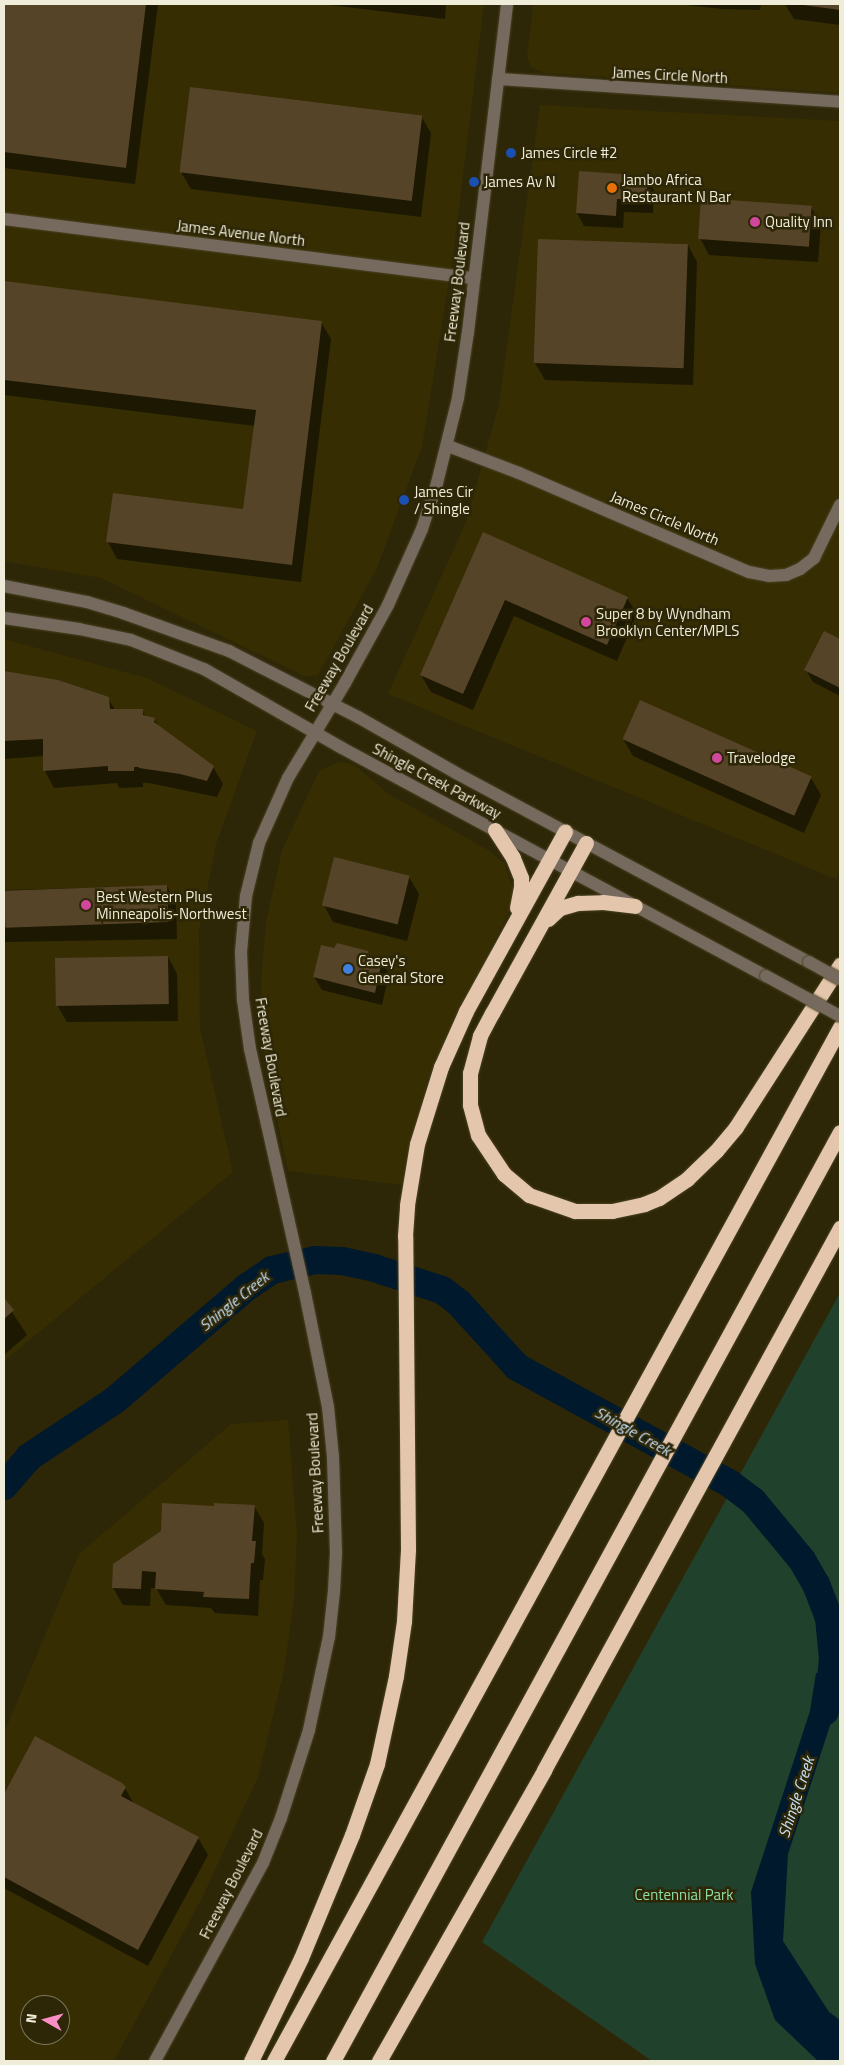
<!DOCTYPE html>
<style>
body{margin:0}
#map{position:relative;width:844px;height:2065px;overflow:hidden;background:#2e2707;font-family:"Titillium Web",sans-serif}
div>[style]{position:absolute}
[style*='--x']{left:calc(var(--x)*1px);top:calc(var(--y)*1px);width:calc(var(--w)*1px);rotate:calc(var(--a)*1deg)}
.built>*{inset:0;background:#362d02}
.green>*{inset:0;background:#20412c}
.water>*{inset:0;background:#00192c}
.shadow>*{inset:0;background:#0007}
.river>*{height:28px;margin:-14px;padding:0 14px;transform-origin:14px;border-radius:14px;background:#00192c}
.building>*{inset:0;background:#564428;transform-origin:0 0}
.roads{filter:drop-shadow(0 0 1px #494325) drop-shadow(0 0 1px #494325)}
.minor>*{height:12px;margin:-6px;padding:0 6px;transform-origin:6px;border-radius:6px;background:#766a5f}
.highway>*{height:15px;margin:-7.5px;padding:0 7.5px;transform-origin:7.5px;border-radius:7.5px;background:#e4c6ac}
.bridges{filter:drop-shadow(0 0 1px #494325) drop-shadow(0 0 1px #494325)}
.minor-bridge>*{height:12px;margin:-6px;padding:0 6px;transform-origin:6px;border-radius:6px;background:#766a5f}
.dots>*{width:14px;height:14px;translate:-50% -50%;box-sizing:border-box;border:2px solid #2e2707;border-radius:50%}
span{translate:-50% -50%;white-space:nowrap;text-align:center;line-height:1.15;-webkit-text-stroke:5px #2e2707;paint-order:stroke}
.street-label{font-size:15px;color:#f0ecda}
.poi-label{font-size:15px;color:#f0ecda}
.left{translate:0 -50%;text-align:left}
.park-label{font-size:15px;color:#8cdfa9}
.water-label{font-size:16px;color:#c5e1f9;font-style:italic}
.frame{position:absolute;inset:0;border:5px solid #f0ecda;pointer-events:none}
.north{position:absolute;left:20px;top:1995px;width:50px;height:50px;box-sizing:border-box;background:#2e2707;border:1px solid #7c765b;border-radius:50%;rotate:277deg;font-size:14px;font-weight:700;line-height:20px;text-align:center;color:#f0ecda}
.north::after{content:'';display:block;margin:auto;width:18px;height:22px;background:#fb8fc5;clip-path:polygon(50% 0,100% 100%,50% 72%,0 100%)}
</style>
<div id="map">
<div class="built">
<div style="clip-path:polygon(4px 4px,484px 4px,453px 257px,422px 446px,377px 568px,318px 675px,304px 676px,101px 578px,4px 561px)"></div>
<div style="clip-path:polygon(533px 4px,840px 4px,840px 93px,545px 73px,531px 67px,527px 57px)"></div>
<div style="clip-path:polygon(540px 105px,840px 121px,840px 870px,836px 879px,388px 694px,466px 522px,499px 404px)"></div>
<div style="clip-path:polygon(4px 639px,147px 678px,257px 731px,216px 844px,199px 931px,200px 1028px,233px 1172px,4px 1361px)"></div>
<div style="clip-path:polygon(338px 762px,348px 763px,358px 768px,389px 794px,488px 850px,504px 863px,513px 888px,512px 906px,428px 1080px,403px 1185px,288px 1171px,265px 1060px,261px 983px,266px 922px,282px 850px,319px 771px)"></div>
<div style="clip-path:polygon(evenodd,288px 1420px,297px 1534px,294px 1600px,284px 1671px,258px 1777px,201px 1900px,114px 2061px,4px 2061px,4px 1733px,79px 1554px,231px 1424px,288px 1420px,30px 2005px,60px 2005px,60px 2035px,30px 2035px,30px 2005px)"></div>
</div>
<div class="green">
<div style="clip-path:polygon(840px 1293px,840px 2061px,652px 2061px,482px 1942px)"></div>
</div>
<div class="water">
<div style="clip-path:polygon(816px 1673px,840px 1677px,840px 1695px,788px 1854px,783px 1941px,829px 2012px,840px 2020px,840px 2061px,818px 2061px,775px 2020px,755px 1964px,751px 1892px,810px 1711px)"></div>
</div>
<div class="shadow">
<div style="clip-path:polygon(4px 4px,158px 4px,135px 184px,4px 168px)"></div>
<div style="clip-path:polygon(322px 4px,446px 4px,445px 19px)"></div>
<div style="clip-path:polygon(678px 4px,761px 4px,760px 10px,722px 9px)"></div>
<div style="clip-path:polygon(785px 4px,840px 4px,840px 25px,794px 19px)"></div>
<div style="clip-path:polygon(421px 116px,431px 133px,421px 217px,191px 189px,181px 172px)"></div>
<div style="clip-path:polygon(647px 177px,654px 190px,653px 213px,624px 212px,623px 228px,584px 226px,577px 213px)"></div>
<div style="clip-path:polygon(811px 207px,821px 224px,818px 262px,709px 255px,700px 238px)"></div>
<div style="clip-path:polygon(688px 245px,697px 262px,693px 385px,545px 380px,535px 363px)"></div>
<div style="clip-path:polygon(4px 282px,321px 322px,331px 339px,301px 582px,117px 559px,108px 542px,244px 510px,255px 426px,4px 395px)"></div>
<div style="clip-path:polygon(483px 534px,627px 598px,637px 614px,617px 661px,514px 616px,473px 710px,431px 692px,421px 675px)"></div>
<div style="clip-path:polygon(824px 633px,840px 641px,840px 696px,813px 682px,806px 670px)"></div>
<div style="clip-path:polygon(4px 673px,58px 681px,108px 698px,115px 710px,142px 710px,146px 717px,154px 719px,159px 727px,213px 767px,223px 784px,217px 797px,149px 783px,143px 783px,143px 787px,119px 788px,117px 783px,54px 788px,45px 771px,44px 756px,4px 759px)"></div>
<div style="clip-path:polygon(623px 739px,811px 778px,821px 795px,804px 833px,633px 756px)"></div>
<div style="clip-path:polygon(409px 877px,419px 894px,407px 941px,333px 922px,324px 905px)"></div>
<div style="clip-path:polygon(167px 886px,176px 903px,177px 939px,4px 942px,4px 890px)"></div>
<div style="clip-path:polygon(334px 950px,368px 952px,372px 959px,382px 961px,389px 974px,382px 1005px,322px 990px,314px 977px)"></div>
<div style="clip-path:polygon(168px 957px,177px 974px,178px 1021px,67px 1022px,57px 1005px,56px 959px)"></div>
<div style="clip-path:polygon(4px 1300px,27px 1335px,4px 1355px)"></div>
<div style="clip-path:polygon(254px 1506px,264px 1523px,262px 1554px,265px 1559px,263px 1580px,260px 1580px,258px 1616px,215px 1613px,211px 1608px,166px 1605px,156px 1588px,151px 1588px,150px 1606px,123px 1605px,113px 1588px,215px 1508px)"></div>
<div style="clip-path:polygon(35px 1738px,125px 1788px,134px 1804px,198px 1838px,208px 1855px,148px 1966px,4px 1888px,4px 1796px)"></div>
</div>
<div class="river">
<div style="--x:4;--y:1486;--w:38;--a:-49"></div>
<div style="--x:29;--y:1457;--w:103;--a:-33.5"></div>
<div style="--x:115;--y:1400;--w:174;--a:-40.6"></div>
<div style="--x:247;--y:1287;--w:30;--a:-34"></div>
<div style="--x:272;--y:1270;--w:44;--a:-13.1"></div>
<div style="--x:315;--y:1260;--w:27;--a:2"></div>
<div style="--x:342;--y:1261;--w:33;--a:12"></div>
<div style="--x:374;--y:1268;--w:71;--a:17.9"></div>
<div style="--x:442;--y:1290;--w:21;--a:37"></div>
<div style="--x:459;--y:1303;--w:86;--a:47.8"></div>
<div style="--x:517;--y:1367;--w:242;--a:28.7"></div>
<div style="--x:729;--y:1483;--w:30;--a:37"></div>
<div style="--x:753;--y:1501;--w:77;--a:50.3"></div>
<div style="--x:802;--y:1560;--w:28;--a:60"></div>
<div style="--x:816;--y:1584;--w:36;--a:69"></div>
<div style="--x:829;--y:1618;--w:41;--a:84.4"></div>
<div style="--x:833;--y:1659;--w:38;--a:96"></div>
<div style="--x:829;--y:1697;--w:15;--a:106"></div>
</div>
<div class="building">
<div style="clip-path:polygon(4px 4px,146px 4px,126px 168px,4px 152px)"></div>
<div style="clip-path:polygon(804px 4px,840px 4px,840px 10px,803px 5px)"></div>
<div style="left:190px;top:87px;width:234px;height:86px;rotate:7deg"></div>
<div style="clip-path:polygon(579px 171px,648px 176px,646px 201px,617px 199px,616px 216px,576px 213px)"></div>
<div style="left:701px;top:198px;width:111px;height:41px;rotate:4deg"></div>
<div style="left:538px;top:239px;width:150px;height:124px;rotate:2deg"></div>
<div style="clip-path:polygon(4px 281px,322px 321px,292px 565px,106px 542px,113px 493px,243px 509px,256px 410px,4px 380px)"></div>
<div style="clip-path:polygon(483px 532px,628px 597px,607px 645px,505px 600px,463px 694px,420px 675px)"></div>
<div style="clip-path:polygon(824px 631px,840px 639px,840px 688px,804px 670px)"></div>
<div style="clip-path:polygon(4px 671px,58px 680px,109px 697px,110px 709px,143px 709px,143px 715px,155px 718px,154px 722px,214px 766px,207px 781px,180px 774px,139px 768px,139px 767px,134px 767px,134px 771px,108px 771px,108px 766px,43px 771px,43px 739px,4px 741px)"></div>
<div style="left:640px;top:700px;width:188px;height:43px;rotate:24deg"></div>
<div style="left:334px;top:857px;width:78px;height:50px;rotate:14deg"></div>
<div style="left:167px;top:885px;width:37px;height:163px;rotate:88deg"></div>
<div style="clip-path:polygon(337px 943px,368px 951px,369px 957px,382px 960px,375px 993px,313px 977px,321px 945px,334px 948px)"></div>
<div style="left:168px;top:956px;width:48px;height:113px;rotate:89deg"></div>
<div style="clip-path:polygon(4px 1298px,14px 1310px,4px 1319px)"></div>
<div style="clip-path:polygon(162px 1503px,214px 1506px,214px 1503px,255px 1505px,252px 1541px,256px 1541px,254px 1563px,251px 1563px,249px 1599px,203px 1597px,204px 1592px,155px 1589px,156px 1572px,142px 1571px,141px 1589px,112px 1588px,113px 1564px,161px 1531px)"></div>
<div style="clip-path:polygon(35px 1736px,122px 1783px,126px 1787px,121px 1796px,199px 1837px,138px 1950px,4px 1877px,4px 1794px)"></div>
</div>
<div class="roads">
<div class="minor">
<div style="--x:498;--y:79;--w:343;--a:3.8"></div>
<div style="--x:4;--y:219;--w:474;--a:7.2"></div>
<div style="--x:448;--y:446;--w:76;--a:20.8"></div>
<div style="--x:519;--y:473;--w:250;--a:23.3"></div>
<div style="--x:749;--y:572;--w:20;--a:11"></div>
<div style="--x:769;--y:576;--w:17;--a:-3"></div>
<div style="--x:786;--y:575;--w:15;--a:-23"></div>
<div style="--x:800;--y:569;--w:18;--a:-38"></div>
<div style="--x:814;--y:558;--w:59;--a:-63.9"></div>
<div style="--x:4;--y:586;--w:85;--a:10.9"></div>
<div style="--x:87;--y:602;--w:38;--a:17"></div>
<div style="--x:123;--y:613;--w:113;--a:19.7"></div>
<div style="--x:229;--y:651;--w:145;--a:27.1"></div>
<div style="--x:358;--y:717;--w:113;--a:29.7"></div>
<div style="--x:456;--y:773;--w:400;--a:28.2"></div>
<div style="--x:4;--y:618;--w:76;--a:8.3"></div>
<div style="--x:79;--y:629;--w:53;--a:11.9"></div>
<div style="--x:131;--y:640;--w:79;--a:21.7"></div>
<div style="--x:204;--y:669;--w:159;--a:29.8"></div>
<div style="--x:342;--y:748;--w:481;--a:28.3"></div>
<div style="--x:155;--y:2061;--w:226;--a:-61.4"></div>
<div style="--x:263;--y:1863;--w:48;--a:-68.2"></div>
<div style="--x:281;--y:1818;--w:92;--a:-72.3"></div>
<div style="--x:309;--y:1730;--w:95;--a:-77.9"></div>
<div style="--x:329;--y:1637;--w:46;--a:-83.8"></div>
<div style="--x:334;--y:1591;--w:38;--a:-87"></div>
<div style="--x:336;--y:1553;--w:96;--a:-91.8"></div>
<div style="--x:333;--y:1457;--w:50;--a:-95.7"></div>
<div style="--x:328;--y:1407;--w:116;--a:-101.4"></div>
<div style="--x:305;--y:1293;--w:250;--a:-102.7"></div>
<div style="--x:250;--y:1049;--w:49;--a:-98.1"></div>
<div style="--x:243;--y:1000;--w:48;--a:-92.4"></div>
<div style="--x:241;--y:952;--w:56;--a:-84.9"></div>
<div style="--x:246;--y:896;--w:55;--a:-76.2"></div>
<div style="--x:259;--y:843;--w:71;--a:-66"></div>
<div style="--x:288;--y:778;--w:111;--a:-59"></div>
<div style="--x:345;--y:683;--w:89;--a:-61.1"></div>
<div style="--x:388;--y:605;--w:83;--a:-65.9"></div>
<div style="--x:422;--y:529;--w:48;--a:-71.9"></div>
<div style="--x:437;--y:483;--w:88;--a:-76.1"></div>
<div style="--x:458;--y:398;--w:67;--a:-81.4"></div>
<div style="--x:468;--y:332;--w:330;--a:-83.2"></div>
</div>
<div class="highway">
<div style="--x:495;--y:830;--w:33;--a:57"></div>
<div style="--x:513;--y:858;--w:22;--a:68"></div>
<div style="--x:521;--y:878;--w:9;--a:90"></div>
<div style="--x:521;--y:887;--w:21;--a:101"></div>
<div style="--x:586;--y:843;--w:194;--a:118.9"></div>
<div style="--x:492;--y:1013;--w:26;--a:118"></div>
<div style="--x:480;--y:1036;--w:38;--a:105"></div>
<div style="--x:470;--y:1073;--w:32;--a:90"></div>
<div style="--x:470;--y:1105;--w:31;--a:75"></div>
<div style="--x:478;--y:1135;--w:47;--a:56.3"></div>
<div style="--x:504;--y:1174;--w:33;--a:40"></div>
<div style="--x:529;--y:1195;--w:49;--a:19.2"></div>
<div style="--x:575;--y:1211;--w:37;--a:0"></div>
<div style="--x:612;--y:1211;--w:33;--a:-12"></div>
<div style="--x:644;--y:1204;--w:16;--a:-22"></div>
<div style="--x:659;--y:1198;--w:34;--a:-34"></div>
<div style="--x:687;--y:1179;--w:40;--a:-44"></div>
<div style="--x:716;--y:1151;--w:31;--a:-50"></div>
<div style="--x:736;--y:1127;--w:193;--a:-57.3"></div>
<div style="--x:548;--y:919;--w:16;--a:-43"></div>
<div style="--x:560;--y:908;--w:19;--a:-16"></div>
<div style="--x:578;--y:903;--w:25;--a:-2"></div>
<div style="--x:603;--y:902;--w:32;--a:7"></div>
<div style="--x:251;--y:2061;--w:114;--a:-64.1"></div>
<div style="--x:301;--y:1958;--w:133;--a:-67.5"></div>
<div style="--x:352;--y:1835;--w:75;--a:-70.6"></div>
<div style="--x:377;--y:1764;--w:90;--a:-77.8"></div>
<div style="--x:396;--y:1676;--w:56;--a:-81.7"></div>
<div style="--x:404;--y:1621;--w:72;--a:-86.8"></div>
<div style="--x:408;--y:1549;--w:313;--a:-90.5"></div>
<div style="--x:405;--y:1236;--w:31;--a:-86"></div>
<div style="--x:407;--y:1205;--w:62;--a:-80.7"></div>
<div style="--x:417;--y:1144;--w:81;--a:-72.7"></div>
<div style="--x:441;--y:1067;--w:61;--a:-65.9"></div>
<div style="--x:466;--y:1011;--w:205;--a:-61.1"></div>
<div style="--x:274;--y:2061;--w:1179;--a:-61.3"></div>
<div style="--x:333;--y:2061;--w:1058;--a:-61.38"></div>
<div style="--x:379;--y:2061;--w:335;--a:-60.4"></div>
<div style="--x:544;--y:1770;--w:618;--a:-61.36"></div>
</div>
</div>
<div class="bridges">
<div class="minor-bridge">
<div style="--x:809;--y:962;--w:35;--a:29"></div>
<div style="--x:766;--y:976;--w:84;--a:28.4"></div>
</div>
</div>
<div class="dots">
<div style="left:511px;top:153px;background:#1a4fb4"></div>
<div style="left:474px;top:182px;background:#1a4fb4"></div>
<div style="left:612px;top:188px;background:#e8710a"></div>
<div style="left:755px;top:222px;background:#d1479c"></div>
<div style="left:404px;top:500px;background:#1a4fb4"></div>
<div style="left:586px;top:622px;background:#d1479c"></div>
<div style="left:717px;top:758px;background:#d1479c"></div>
<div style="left:86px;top:905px;background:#d1479c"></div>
<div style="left:348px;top:969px;background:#3f7fe0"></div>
</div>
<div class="street-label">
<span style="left:670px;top:75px;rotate:3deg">James Circle North</span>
<span style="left:241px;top:233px;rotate:7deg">James Avenue North</span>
<span style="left:457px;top:282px;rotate:-83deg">Freeway Boulevard</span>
<span style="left:665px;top:518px;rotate:23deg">James Circle North</span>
<span style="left:339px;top:658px;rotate:-60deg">Freeway Boulevard</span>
<span style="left:437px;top:781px;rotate:28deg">Shingle Creek Parkway</span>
<span style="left:271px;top:1057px;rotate:80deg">Freeway Boulevard</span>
<span style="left:315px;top:1473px;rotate:-93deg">Freeway Boulevard</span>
<span style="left:231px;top:1884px;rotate:-63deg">Freeway Boulevard</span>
</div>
<div class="poi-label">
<span class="left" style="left:521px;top:153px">James Circle #2</span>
<span class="left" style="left:622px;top:188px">Jambo Africa<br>Restaurant N Bar</span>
<span class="left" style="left:484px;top:182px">James Av N</span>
<span class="left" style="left:765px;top:222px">Quality Inn</span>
<span class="left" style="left:414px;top:500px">James Cir<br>/ Shingle</span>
<span class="left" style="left:596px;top:622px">Super 8 by Wyndham<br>Brooklyn Center/MPLS</span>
<span class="left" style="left:727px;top:758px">Travelodge</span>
<span class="left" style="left:96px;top:905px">Best Western Plus<br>Minneapolis-Northwest</span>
<span class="left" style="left:358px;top:969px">Casey's<br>General Store</span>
</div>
<div class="park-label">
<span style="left:684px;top:1895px">Centennial Park</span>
</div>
<div class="water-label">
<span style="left:234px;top:1301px;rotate:-39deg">Shingle Creek</span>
<span style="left:633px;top:1431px;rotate:29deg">Shingle Creek</span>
<span style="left:796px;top:1797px;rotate:-72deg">Shingle Creek</span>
</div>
<div class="frame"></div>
<div class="north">N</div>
</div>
